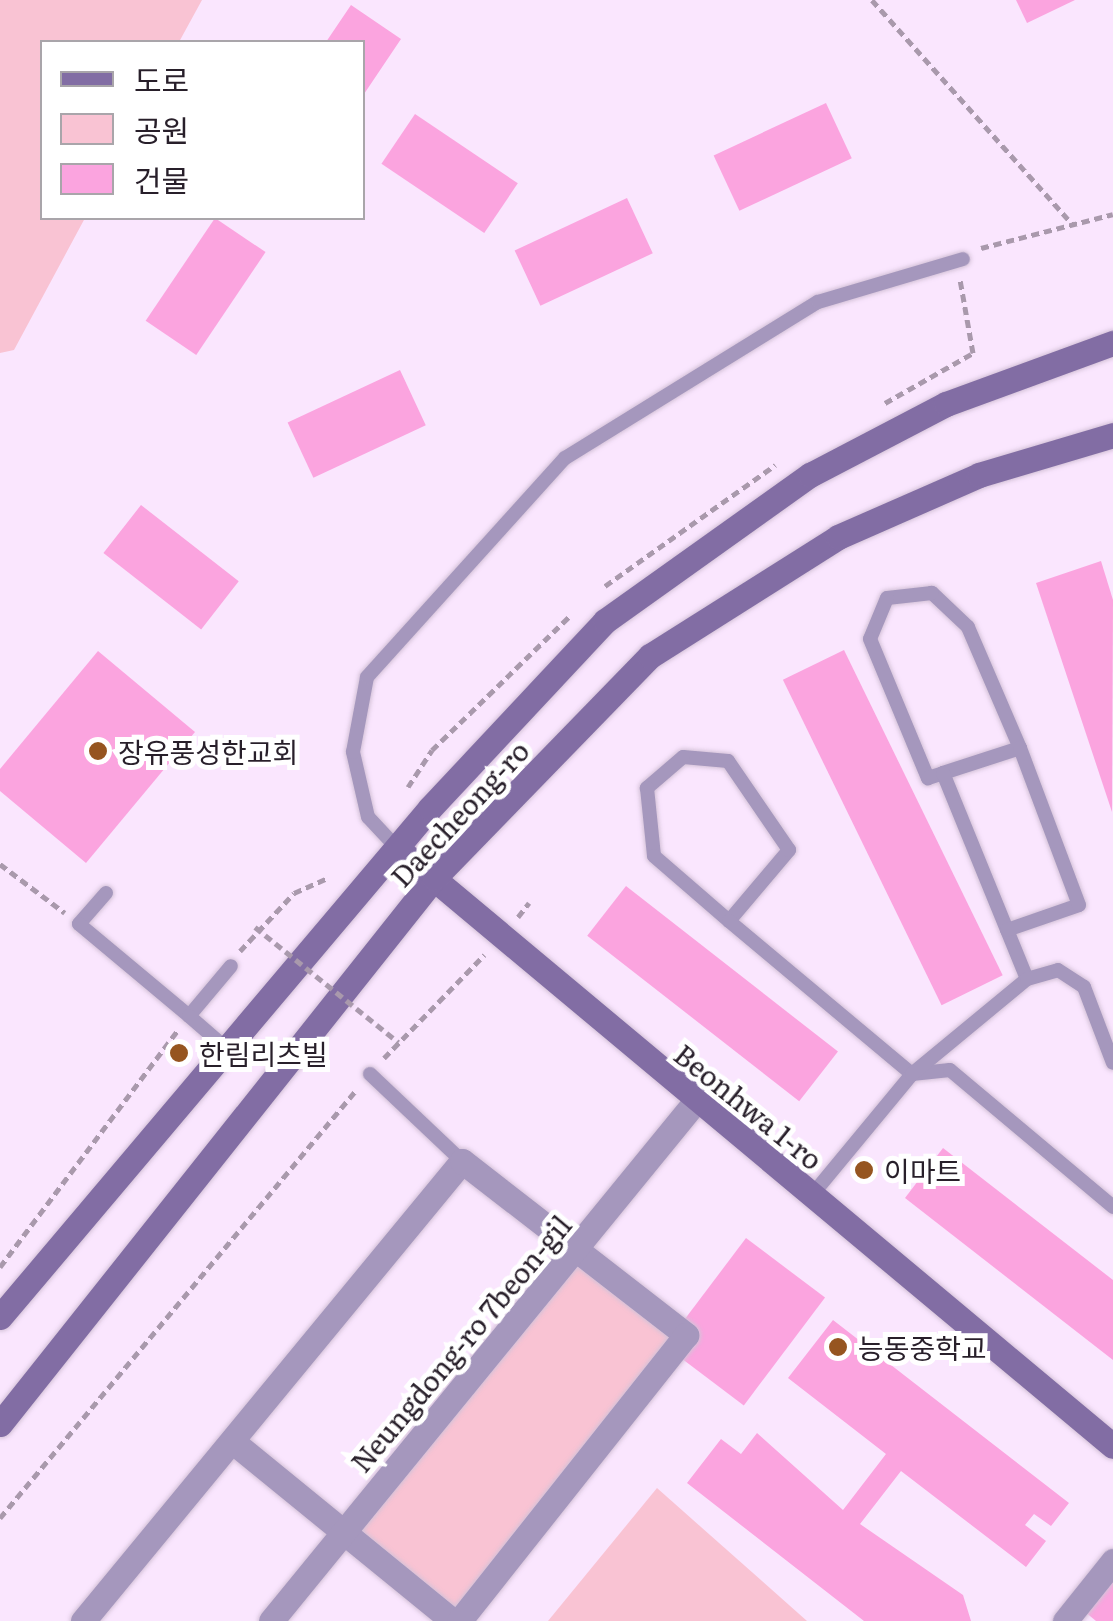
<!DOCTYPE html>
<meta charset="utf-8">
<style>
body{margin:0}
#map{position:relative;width:1113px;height:1621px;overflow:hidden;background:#fae6fe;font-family:Literata,"Noto Sans KR",serif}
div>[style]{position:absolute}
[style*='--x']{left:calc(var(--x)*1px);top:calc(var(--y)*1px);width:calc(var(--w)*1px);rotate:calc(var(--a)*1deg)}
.green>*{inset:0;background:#f9c3d3;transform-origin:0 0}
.building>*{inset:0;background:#fba4df;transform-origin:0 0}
.path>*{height:5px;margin-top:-2.5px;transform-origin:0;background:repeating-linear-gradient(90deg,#a999ac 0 8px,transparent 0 13px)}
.roads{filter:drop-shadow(0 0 2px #d4c2d8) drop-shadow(0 0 2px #d4c2d8)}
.lane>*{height:14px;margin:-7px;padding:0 7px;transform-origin:7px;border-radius:7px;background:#a597bd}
.street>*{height:25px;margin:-12.5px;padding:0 12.5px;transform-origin:12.5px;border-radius:12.5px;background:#a597bd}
.secondary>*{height:25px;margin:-12.5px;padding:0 12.5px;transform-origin:12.5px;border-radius:12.5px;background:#826da4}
.path-bridge>*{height:5px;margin-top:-2.5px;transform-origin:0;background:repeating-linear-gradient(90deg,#a999ac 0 8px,transparent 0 13px)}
.dots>*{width:28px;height:28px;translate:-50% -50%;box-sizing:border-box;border:5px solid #fff;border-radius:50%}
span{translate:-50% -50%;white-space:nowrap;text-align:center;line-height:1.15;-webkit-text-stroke:10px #fff;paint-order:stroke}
.poi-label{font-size:28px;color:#281f2a}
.left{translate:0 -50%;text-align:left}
.street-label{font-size:28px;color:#281f2a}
.legend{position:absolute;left:40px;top:40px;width:325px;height:180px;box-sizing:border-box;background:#fff;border:2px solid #a9a5aa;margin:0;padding:12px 18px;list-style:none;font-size:30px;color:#281f2a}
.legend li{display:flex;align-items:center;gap:20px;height:50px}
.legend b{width:50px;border:2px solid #a9a5aa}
</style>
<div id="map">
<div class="green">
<div style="clip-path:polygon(0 0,202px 0,179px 42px,42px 42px,42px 218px,85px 218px,14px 350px,0 353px)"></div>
<div style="left:577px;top:1249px;width:139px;height:371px;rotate:38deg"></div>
<div style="clip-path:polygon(657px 1488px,807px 1621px,548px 1621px)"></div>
</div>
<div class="building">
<div style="clip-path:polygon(1016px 0,1075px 0,1027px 23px)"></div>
<div style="clip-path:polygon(351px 5px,401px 39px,362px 97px,362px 42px,326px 42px)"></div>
<div style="left:826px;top:103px;width:61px;height:124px;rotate:65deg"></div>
<div style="left:415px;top:114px;width:124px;height:60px;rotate:34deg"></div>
<div style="left:627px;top:198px;width:61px;height:124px;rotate:65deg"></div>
<div style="left:215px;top:218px;width:61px;height:124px;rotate:34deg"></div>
<div style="left:400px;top:370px;width:61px;height:124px;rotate:65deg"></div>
<div style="left:141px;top:505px;width:124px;height:61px;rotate:38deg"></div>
<div style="clip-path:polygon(1101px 561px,1113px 600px,1112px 812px,1036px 583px)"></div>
<div style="left:844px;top:650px;width:362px;height:68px;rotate:64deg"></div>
<div style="clip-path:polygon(98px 651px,195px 732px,86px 863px,0 791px,0 769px)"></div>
<div style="left:626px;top:886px;width:269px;height:63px;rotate:38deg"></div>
<div style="clip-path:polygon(943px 1148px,1113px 1280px,1113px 1360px,905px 1198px)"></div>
<div style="left:746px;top:1238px;width:99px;height:135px;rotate:37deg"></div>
<div style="clip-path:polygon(833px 1320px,1069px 1503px,1051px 1526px,1034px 1514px,1025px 1525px,1046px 1541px,1026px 1567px,901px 1471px,860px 1524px,963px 1595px,971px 1621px,864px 1621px,687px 1483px,721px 1439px,741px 1454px,757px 1433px,843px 1510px,886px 1454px,788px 1378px)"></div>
<div style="clip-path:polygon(1113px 1575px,1113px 1621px,1096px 1621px,1084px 1611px)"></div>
</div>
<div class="path">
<div style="--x:872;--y:0;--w:302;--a:48.2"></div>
<div style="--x:981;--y:248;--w:136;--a:-14.4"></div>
<div style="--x:885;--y:403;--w:101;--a:-29.6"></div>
<div style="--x:973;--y:353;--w:75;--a:-100"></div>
<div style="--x:605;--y:586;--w:209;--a:-35.4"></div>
<div style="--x:408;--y:787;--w:44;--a:-57"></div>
<div style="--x:432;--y:750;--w:192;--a:-44.2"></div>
<div style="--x:0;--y:864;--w:81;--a:37"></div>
<div style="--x:518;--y:917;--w:18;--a:-52"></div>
<div style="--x:240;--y:951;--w:79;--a:-47"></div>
<div style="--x:294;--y:893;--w:35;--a:-24"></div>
<div style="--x:384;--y:1058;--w:144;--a:-45.8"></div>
<div style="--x:0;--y:1267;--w:296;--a:-53.1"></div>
<div style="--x:0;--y:1518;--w:558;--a:-50.23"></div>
</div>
<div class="roads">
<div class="lane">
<div style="--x:943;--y:773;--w:81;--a:-18"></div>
<div style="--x:1020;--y:748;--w:132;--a:-113.3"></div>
<div style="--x:968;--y:627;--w:50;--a:-136.6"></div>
<div style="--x:932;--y:593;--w:45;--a:173.7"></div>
<div style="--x:887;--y:598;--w:44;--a:112.5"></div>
<div style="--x:870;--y:639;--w:151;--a:67.4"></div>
<div style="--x:928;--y:778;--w:16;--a:-18"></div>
<div style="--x:943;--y:773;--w:222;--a:67.8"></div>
<div style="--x:397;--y:848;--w:42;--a:-133.1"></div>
<div style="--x:368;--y:817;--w:67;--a:-103"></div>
<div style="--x:353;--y:752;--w:76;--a:-79.4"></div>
<div style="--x:367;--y:677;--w:295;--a:-47.9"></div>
<div style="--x:565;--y:458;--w:297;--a:-31.7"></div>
<div style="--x:818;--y:302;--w:151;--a:-16.5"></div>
<div style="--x:106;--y:893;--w:41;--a:131.1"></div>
<div style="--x:79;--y:924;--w:143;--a:39.9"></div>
<div style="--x:189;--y:1016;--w:65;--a:-50"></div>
<div style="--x:729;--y:921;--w:93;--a:-49.8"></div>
<div style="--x:789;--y:850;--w:108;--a:-124.4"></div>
<div style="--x:728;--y:761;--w:45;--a:-174.9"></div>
<div style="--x:683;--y:757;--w:48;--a:139.3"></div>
<div style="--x:647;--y:788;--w:68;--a:84.1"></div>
<div style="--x:654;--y:856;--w:99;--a:40.9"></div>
<div style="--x:729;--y:921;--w:239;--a:39.9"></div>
<div style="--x:912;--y:1074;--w:38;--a:-6"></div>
<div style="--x:950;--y:1070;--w:213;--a:40"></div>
<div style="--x:1007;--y:930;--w:76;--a:-19.1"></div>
<div style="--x:1079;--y:905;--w:168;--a:-110.6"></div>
<div style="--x:189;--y:1016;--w:50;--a:41"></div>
<div style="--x:370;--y:1074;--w:127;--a:43.4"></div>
<div style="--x:812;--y:1195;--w:157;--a:-50.4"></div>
<div style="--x:912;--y:1074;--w:149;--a:-39.6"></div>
<div style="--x:1027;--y:979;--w:32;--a:-16"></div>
<div style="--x:1058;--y:970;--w:31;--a:33"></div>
<div style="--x:1084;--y:987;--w:81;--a:69.1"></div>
</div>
<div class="street">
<div style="--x:232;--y:1441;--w:285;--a:39.2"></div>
<div style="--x:83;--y:1621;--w:596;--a:-50.51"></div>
<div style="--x:462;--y:1161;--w:284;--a:37.8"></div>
<div style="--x:686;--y:1335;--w:365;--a:128.4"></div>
<div style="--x:271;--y:1621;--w:670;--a:-50.75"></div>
<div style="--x:1065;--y:1621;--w:77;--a:-51.3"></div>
</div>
<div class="secondary">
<div style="--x:397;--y:848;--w:933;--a:39.87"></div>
<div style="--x:0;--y:1317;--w:666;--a:-49.81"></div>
<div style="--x:430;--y:808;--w:256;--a:-46.9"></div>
<div style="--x:605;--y:621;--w:252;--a:-35.5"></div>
<div style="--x:810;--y:475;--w:153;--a:-27.6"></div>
<div style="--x:946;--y:404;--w:178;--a:-20.1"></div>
<div style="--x:0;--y:1424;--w:697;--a:-51.52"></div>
<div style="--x:434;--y:878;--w:310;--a:-45.8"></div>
<div style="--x:650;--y:656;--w:222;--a:-32.3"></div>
<div style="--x:838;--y:537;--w:154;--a:-23.7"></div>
<div style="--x:979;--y:475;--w:140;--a:-16.6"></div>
</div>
</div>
<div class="path-bridge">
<div style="--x:255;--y:927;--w:184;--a:38.8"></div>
</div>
<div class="dots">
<div style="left:98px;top:751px;background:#965520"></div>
<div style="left:179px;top:1053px;background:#965520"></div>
<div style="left:864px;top:1170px;background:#965520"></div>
<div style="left:838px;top:1347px;background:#965520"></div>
</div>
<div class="poi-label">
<span class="left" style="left:118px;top:751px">장유풍성한교회</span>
<span class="left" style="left:199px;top:1053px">한림리츠빌</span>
<span class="left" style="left:884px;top:1170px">이마트</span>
<span class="left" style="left:858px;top:1347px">능동중학교</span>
</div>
<div class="street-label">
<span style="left:459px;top:813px;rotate:-47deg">Daecheong-ro</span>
<span style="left:749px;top:1106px;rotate:39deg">Beonhwa 1-ro</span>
<span style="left:460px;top:1343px;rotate:-50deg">Neungdong-ro 7beon-gil</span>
</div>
<ul class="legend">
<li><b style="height:12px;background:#826da4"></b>도로</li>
<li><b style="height:28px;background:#f9c3d3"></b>공원</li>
<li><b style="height:28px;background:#fba4df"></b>건물</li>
</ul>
</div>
